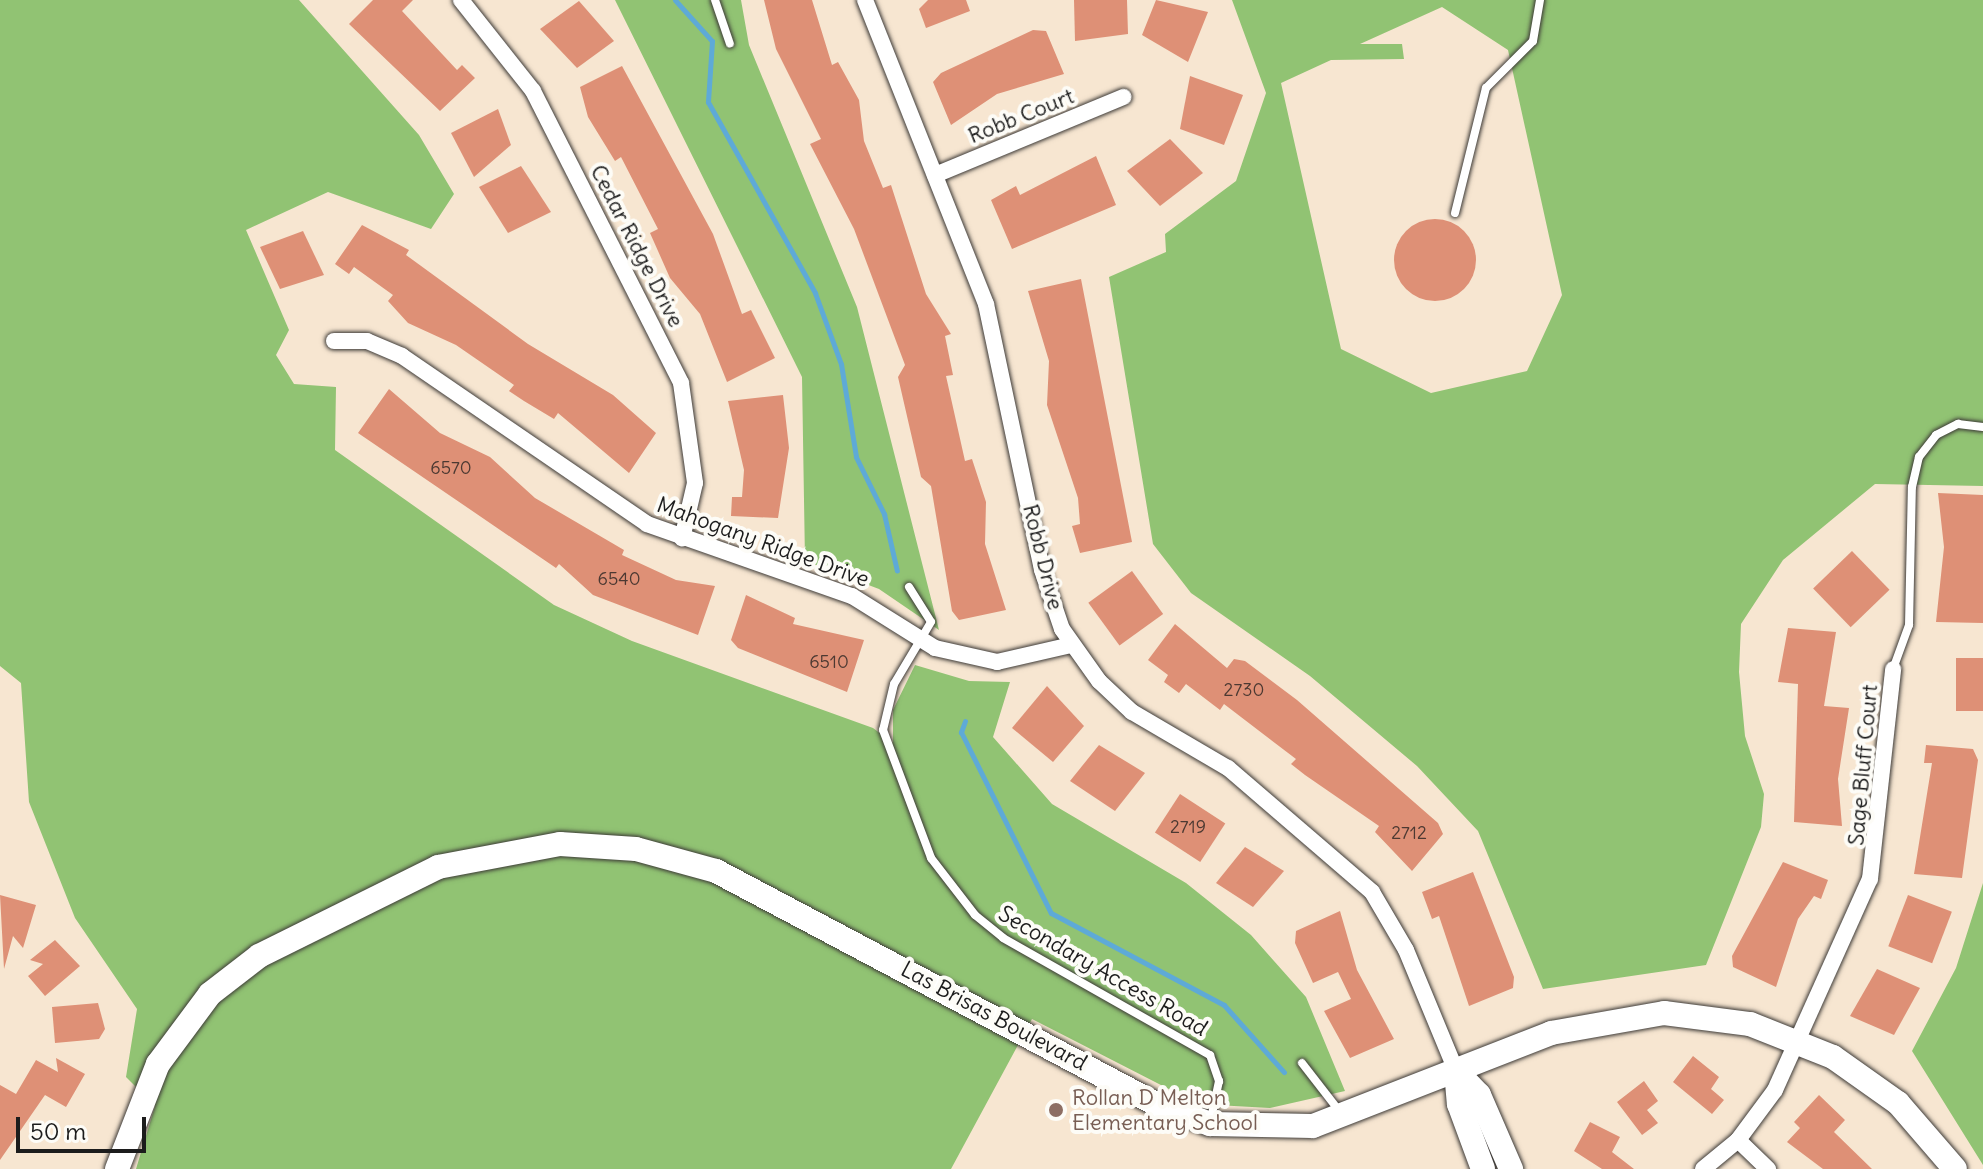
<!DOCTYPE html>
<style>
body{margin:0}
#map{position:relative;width:1983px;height:1169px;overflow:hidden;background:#f7e6d1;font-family:Delius,sans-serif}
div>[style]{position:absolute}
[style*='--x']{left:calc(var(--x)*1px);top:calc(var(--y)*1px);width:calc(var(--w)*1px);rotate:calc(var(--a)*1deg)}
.green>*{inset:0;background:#91c373}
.stream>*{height:5px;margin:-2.5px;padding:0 2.5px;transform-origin:2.5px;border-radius:2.5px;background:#5eaad7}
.building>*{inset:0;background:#de9076;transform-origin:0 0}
.round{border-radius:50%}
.roads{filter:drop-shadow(0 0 2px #3d3a37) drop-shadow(0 0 2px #3d3a37)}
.lane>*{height:8px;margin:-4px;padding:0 4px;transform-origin:4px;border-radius:4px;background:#fff}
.street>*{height:16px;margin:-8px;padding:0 8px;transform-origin:8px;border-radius:8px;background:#fff}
.secondary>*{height:24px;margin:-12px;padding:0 12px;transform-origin:12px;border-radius:12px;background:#fff}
.dots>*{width:22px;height:22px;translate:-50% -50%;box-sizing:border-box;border:4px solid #fdfcf7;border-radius:50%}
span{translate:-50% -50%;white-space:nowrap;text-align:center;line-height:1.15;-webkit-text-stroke:8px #fdfcf7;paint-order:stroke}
.number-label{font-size:18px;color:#4c3932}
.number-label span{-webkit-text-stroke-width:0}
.street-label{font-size:22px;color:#1c1c1c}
.education-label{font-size:22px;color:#785e54}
.left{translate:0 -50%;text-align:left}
.scale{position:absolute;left:16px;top:1117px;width:130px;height:36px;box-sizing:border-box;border:4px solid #1c1c1c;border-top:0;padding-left:10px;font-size:24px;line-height:28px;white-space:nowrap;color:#1c1c1c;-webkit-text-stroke:6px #fdfcf7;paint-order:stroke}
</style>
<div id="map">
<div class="green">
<div style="clip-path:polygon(0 0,299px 0,419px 135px,454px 194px,431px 229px,328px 192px,246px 230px,289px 330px,276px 355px,294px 384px,336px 387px,335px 450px,554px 605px,632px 641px,873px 728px,893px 743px,893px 710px,915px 665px,969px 681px,1010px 682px,993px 737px,1052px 804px,1186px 883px,1251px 935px,1306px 997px,1345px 1091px,1270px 1108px,1198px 1104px,1032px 1019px,951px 1169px,136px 1169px,155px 1106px,126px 1077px,137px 1009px,75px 918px,29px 802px,21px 683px,0 666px)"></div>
<div style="clip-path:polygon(615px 0,741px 0,749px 45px,857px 307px,939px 630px,879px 589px,805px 561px,802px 377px)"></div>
<div style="clip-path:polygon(evenodd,1232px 0,1983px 0,1983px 486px,1875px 484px,1783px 560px,1741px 624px,1739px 672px,1745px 736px,1764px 794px,1761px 827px,1706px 965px,1543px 989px,1478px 831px,1417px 766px,1310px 676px,1191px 593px,1153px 544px,1109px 277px,1166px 252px,1165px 234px,1236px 181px,1266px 93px,1232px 0,1442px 7px,1508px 50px,1562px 295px,1527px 371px,1431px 393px,1341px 349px,1281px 83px,1331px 60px,1404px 59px,1402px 44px,1360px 44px,1442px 7px)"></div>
<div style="clip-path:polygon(1983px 883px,1983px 1165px,1912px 1051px,1956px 968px)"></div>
</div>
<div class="stream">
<div style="--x:675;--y:0;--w:55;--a:47.9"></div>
<div style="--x:712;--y:41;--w:61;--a:93.8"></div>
<div style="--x:708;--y:102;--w:219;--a:60.7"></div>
<div style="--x:815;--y:293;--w:76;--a:69.9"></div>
<div style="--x:841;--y:364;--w:94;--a:80.8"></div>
<div style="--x:856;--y:457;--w:64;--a:63.8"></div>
<div style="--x:884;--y:514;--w:58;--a:77.2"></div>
<div style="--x:965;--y:721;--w:12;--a:110"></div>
<div style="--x:961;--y:732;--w:202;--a:63.6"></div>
<div style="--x:1051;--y:913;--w:196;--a:28"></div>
<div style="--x:1224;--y:1005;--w:90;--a:48.2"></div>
</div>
<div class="building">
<div style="clip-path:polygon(373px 0,413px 0,402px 11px,457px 70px,462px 65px,475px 78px,440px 111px,349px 24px)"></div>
<div style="clip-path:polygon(764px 0,812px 0,832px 65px,838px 62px,859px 100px,864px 141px,883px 188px,891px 185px,926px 294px,951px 334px,945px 336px,953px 375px,946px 376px,965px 461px,972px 459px,986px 502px,985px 544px,1006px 610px,959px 620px,952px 611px,931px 486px,921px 477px,898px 377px,905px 365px,854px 229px,810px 144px,821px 139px,776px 49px)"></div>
<div style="clip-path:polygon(928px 0,966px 0,970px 11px,926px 28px,919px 9px)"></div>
<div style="clip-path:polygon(1074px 0,1127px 0,1128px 34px,1075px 41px)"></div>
<div style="clip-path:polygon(1156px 0,1208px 12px,1188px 62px,1142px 35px)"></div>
<div style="clip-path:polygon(579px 1px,614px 41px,577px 68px,540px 29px)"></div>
<div style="clip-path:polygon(1033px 30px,1046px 31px,1064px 74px,997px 94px,951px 125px,933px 82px,941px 73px)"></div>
<div style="clip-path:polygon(622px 66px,713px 234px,742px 314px,751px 310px,775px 358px,727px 382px,700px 314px,670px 278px,650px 233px,658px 229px,621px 157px,615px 161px,588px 117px,580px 87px)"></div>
<div style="clip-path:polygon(1190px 76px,1243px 95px,1224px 145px,1180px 129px)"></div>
<div style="clip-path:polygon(498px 109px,511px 145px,474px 177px,451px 133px)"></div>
<div style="clip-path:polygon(1170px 139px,1203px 173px,1160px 206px,1127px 171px)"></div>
<div style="clip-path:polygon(1096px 156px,1116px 205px,1012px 249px,991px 200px,1016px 186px,1020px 195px)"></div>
<div style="clip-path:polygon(521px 166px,551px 212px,508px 233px,479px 187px)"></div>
<div class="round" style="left:1394px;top:219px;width:82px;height:82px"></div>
<div style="clip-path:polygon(362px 225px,409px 250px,406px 255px,528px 344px,613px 395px,656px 433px,629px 473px,558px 413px,554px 419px,524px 401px,509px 391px,514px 385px,456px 345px,408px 323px,388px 301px,393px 295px,354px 267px,349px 274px,335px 264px)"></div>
<div style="clip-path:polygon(303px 231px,324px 275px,280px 289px,260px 247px)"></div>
<div style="clip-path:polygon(1081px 279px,1132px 542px,1080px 553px,1072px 526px,1080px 524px,1078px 498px,1047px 405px,1049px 361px,1028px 291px)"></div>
<div style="clip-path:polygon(389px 389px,440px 433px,490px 457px,535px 498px,624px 550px,622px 555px,676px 580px,715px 586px,698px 635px,593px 595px,559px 564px,556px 568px,358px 433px)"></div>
<div style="clip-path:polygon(783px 395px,789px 448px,778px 518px,731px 516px,732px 497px,742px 497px,744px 470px,728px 401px)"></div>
<div style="clip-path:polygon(1938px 493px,1983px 495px,1983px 623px,1936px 622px,1944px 547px)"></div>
<div style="left:1852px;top:551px;width:54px;height:54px;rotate:46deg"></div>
<div style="left:1132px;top:571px;width:53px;height:54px;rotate:54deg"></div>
<div style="clip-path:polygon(746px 595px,795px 618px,793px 624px,864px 640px,847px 692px,738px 648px,731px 640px)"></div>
<div style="clip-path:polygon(1175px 624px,1227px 668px,1234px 659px,1245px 661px,1297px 700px,1438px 823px,1443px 834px,1412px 871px,1375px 832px,1379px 826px,1305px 775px,1291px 764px,1296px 759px,1224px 704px,1220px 710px,1186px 684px,1179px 693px,1164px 682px,1168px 675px,1148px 660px)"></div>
<div style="clip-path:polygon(1788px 628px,1836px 632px,1824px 706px,1849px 708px,1838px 779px,1842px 826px,1794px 822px,1798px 684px,1778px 682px)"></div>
<div style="left:1956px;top:658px;width:27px;height:53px"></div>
<div style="clip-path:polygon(1047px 686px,1084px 726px,1053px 762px,1012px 728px)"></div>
<div style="clip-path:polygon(1099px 745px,1145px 773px,1115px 811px,1070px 781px)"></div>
<div style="clip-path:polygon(1926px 745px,1973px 749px,1978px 760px,1962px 878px,1914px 874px,1932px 763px,1924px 763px)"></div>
<div style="left:1180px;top:794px;width:54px;height:46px;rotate:33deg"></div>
<div style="clip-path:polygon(1245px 847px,1284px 871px,1253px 907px,1216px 883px)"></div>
<div style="clip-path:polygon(1783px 862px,1828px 880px,1821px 899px,1814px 896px,1798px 919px,1776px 987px,1733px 967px,1732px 956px)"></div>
<div style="clip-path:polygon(1473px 872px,1514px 977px,1513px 988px,1469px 1006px,1439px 916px,1432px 919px,1422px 892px)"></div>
<div style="clip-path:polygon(0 895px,36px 905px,23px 948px,13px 936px,4px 969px)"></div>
<div style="left:1908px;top:895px;width:47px;height:55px;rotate:21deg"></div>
<div style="clip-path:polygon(1340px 911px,1357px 970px,1394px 1039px,1350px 1058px,1324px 1011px,1351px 999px,1338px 972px,1313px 983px,1295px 943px,1296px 931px)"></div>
<div style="clip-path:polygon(55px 940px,80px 966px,45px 996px,28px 976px,43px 964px,30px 960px)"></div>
<div style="clip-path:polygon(1877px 969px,1920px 988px,1894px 1035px,1850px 1016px)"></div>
<div style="clip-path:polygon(98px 1003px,105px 1029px,99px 1039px,55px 1043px,52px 1007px)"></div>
<div style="clip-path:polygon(1693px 1056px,1719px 1077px,1711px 1089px,1724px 1100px,1712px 1114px,1673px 1082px)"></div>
<div style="clip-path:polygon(56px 1058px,85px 1074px,66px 1107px,45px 1095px,0 1160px,0 1085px,16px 1094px,36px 1060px,58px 1072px)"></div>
<div style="clip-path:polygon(1644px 1081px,1658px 1101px,1647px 1110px,1658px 1123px,1642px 1135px,1617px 1102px)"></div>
<div style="clip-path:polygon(1819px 1095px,1845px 1120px,1834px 1132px,1872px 1169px,1823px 1169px,1787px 1142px,1800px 1128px,1794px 1122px)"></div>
<div style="clip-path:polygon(1590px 1122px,1620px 1137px,1612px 1152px,1634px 1169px,1602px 1169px,1574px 1151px)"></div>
</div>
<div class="roads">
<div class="lane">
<div style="--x:715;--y:0;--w:46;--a:71.2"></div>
<div style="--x:1455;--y:213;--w:129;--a:-76.1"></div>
<div style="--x:1486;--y:88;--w:66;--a:-45"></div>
<div style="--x:1533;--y:41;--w:42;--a:-80.3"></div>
<div style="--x:909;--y:587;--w:41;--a:57.8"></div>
<div style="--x:931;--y:622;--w:72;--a:120.8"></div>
<div style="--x:894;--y:684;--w:47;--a:103.4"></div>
<div style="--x:883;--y:730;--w:137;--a:69.4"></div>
<div style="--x:931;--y:858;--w:72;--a:52.3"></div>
<div style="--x:975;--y:915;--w:36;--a:39"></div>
<div style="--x:1003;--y:938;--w:238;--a:29.5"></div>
<div style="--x:1210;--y:1055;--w:28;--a:71"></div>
<div style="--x:1219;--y:1081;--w:40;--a:102"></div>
<div style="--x:1893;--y:669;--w:47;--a:-70"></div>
<div style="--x:1909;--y:625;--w:138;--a:-88.8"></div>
<div style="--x:1912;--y:487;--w:31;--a:-77"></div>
<div style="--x:1919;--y:457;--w:28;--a:-52"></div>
<div style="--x:1936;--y:435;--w:25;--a:-27"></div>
<div style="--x:1958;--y:424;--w:25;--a:7"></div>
<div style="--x:1302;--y:1063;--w:62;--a:52.2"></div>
</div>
<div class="street">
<div style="--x:461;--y:0;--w:116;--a:51.6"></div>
<div style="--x:533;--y:91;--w:327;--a:63.1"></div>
<div style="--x:681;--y:383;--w:101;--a:82"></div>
<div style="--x:695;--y:483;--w:57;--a:103.1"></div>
<div style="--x:865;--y:0;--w:327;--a:68.3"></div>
<div style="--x:986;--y:304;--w:272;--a:78.1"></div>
<div style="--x:1042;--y:570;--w:62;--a:71.3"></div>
<div style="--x:1062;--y:629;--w:64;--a:54.6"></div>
<div style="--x:1099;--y:681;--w:45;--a:43.2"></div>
<div style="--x:1132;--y:712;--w:111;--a:30.3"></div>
<div style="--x:1228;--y:768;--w:190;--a:40.7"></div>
<div style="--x:1372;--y:892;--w:67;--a:59.6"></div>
<div style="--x:1406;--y:950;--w:131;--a:67.5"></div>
<div style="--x:935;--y:175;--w:204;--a:-22.5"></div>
<div style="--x:334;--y:341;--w:33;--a:0"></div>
<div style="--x:367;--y:341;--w:38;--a:23"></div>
<div style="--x:402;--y:356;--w:297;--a:34.4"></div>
<div style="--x:647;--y:524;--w:217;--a:19.4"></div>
<div style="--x:852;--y:596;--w:98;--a:32.1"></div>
<div style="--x:935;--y:648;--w:64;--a:12.7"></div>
<div style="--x:997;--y:662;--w:76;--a:-12.9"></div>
<div style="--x:1738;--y:1140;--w:42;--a:44"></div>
<div style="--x:1703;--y:1169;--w:45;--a:-39.6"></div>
<div style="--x:1738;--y:1140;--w:62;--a:-53.5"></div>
<div style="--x:1775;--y:1090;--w:231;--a:-65.8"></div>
<div style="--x:1870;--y:879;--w:211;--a:-83.7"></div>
</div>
<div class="secondary">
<div style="--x:1456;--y:1071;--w:33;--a:46"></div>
<div style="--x:1479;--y:1095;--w:81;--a:66.6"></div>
<div style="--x:1456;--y:1071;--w:33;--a:85"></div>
<div style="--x:1459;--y:1104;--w:69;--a:69.7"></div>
<div style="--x:117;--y:1169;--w:113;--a:-68.7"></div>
<div style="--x:158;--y:1064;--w:87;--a:-53.4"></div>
<div style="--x:210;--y:994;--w:62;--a:-37.8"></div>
<div style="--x:259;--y:956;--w:200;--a:-26.4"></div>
<div style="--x:438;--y:867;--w:124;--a:-10.7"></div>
<div style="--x:560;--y:844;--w:76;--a:3.8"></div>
<div style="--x:636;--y:849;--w:83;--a:15.4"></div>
<div style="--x:716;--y:871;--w:498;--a:27.9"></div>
<div style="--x:1156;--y:1104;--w:58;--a:20.3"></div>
<div style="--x:1210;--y:1124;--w:103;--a:1.1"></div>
<div style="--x:1313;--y:1126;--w:256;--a:-21.3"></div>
<div style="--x:1551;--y:1033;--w:115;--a:-10"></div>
<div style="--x:1664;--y:1013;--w:87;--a:7.3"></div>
<div style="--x:1750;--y:1024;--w:89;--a:21.7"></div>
<div style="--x:1833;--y:1057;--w:80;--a:35.3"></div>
<div style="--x:1898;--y:1103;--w:87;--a:49.2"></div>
</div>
</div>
<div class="dots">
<div style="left:1056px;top:1110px;background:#8d6e63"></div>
</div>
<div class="number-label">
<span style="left:451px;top:468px">6570</span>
<span style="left:619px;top:579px">6540</span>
<span style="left:829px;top:662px">6510</span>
<span style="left:1244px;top:690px">2730</span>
<span style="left:1188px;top:827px">2719</span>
<span style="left:1409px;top:833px">2712</span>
</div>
<div class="street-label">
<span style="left:1021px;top:116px;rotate:-22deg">Robb Court</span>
<span style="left:637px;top:246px;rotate:63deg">Cedar Ridge Drive</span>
<span style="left:763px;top:542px;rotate:20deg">Mahogany Ridge Drive</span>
<span style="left:1043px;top:557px;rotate:76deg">Robb Drive</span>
<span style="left:1863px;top:765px;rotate:-85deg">Sage Bluff Court</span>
<span style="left:1103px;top:971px;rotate:30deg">Secondary Access Road</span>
<span style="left:994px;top:1016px;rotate:28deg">Las Brisas Boulevard</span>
</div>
<div class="education-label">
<span class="left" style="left:1072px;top:1110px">Rollan D Melton<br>Elementary School</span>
</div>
<div class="scale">50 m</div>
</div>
